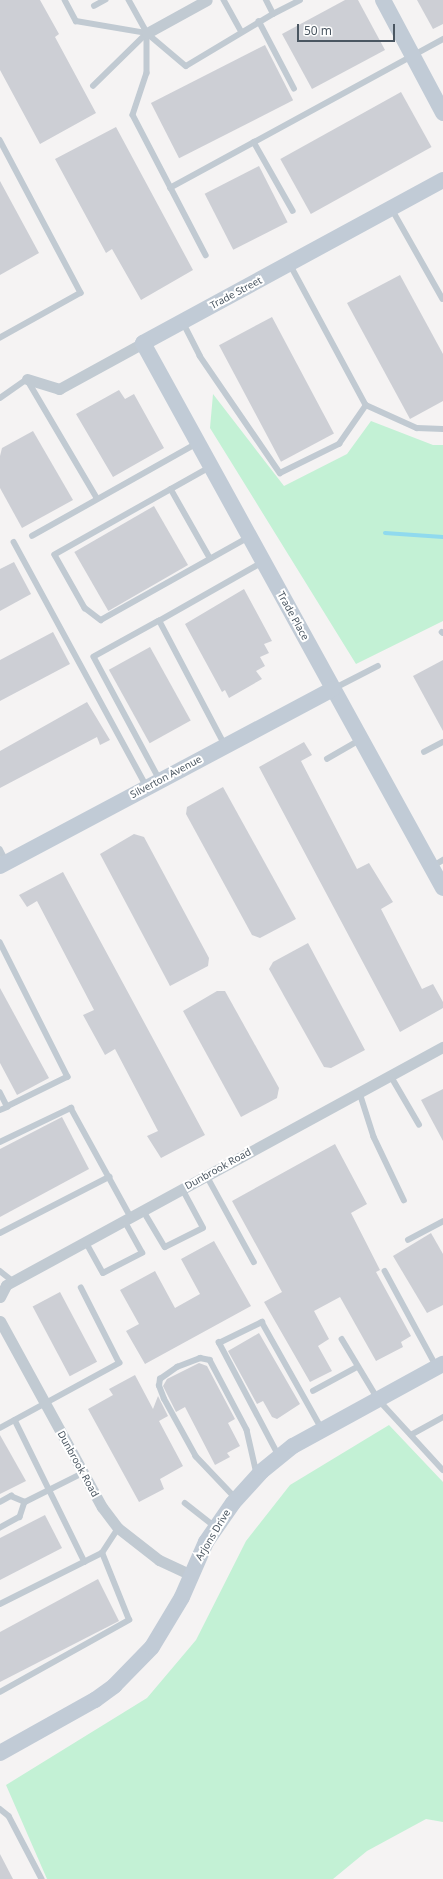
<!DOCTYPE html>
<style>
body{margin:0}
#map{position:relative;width:443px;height:1879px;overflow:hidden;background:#f5f3f3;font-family:"Noto Sans",sans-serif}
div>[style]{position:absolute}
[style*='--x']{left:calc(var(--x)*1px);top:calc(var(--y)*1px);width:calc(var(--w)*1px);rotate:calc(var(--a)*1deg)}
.green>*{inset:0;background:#c3f1d5}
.stream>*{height:4px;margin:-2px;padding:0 2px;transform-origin:2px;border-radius:2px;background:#90daee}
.building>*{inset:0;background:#cdcfd5;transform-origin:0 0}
.lane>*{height:5.5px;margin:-2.75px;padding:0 2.75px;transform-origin:2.75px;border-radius:2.75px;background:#c1cad2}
.street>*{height:11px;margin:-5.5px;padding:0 5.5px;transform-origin:5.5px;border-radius:5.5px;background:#c1cad2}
.secondary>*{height:16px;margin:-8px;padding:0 8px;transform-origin:8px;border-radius:8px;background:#c1cbd6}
span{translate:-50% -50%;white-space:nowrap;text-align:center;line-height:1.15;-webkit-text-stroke:4px #fff;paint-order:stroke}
.street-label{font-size:10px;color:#4a5661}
.scale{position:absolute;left:297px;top:24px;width:98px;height:18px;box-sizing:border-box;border:2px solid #4a5661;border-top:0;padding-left:5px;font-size:12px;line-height:14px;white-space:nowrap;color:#4a5661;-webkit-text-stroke:3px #fff;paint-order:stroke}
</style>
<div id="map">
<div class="green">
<div style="clip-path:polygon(213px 394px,284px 486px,347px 454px,371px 421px,433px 445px,443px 445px,443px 621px,356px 664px,210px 428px)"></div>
<div style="clip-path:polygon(389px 1425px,443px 1482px,443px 1822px,426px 1819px,367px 1851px,333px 1879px,47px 1879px,6px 1785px,147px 1698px,196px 1640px,246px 1541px,290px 1485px)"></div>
</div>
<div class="stream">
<div style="--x:385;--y:533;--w:58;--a:3.9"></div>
</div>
<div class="building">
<div style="clip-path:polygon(0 0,40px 0,59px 34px,55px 37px,96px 113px,40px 144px,0 70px)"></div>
<div style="clip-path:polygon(345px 0,358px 0,385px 50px,312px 89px,282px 34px)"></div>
<div style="clip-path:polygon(417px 0,443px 0,443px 24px,433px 29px)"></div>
<div style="left:265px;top:45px;width:62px;height:128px;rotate:63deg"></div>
<div style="left:401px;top:92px;width:63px;height:138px;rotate:61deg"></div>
<div style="clip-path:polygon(116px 127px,193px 270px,141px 300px,112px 249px,106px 253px,55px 159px)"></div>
<div style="left:259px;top:166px;width:63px;height:61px;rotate:63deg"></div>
<div style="clip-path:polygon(0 181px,39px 253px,0 275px)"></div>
<div style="clip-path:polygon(400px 275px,443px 354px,443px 401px,410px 419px,347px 303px)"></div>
<div style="left:272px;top:317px;width:132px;height:60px;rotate:62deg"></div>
<div style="clip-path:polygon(119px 390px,125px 399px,134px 394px,164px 448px,113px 477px,76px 414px)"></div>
<div style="clip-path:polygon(33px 431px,73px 500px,22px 528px,0 488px,0 456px,2px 448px)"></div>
<div style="left:154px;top:506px;width:68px;height:92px;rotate:60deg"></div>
<div style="clip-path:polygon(14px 562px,31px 594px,0 611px,0 569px)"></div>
<div style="clip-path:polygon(244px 589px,272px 641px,264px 644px,269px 653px,260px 657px,265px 666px,256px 671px,262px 679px,229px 698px,225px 690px,222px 692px,185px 624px)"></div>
<div style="clip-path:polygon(53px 632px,70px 664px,0 701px,0 660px)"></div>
<div style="left:150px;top:647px;width:84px;height:47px;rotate:61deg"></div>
<div style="clip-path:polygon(443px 660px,443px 731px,413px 676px)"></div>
<div style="clip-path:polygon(87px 702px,110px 740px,100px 745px,97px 737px,0 788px,0 751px)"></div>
<div style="clip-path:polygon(304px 742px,312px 755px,301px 761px,357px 869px,369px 863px,393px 902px,381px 909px,422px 989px,433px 984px,443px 1002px,443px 1008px,400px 1032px,259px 767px)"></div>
<div style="clip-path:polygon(223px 787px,296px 919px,260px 938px,252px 935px,186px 814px,187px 807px)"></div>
<div style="clip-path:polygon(134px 834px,144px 837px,209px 958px,208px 966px,170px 986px,100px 854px)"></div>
<div style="clip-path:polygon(63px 872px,205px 1135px,161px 1158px,147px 1136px,158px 1131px,115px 1049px,105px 1055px,83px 1015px,94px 1010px,37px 901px,27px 907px,19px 895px)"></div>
<div style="clip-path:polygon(308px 943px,365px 1050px,331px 1068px,324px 1067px,269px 969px,273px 962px)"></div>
<div style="clip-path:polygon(0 988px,49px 1078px,17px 1095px,0 1063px)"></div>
<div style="clip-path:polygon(217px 991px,225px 991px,279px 1088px,277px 1098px,241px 1117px,183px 1011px)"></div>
<div style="clip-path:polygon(443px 1089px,443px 1141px,421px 1100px)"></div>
<div style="clip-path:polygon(62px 1117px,89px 1169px,0 1217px,0 1149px)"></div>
<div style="clip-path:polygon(335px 1144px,367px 1204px,351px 1213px,380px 1270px,376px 1272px,411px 1336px,401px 1342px,403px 1347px,376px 1361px,340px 1297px,314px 1311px,329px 1339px,318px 1346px,332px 1371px,310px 1382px,264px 1302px,282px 1292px,232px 1201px)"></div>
<div style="clip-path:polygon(431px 1233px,443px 1254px,443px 1305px,427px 1313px,393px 1256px)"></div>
<div style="clip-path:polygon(214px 1241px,251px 1306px,145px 1364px,126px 1331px,139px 1324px,120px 1290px,155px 1271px,175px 1308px,200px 1294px,181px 1259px)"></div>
<div style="left:60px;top:1292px;width:79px;height:31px;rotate:62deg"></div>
<div style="clip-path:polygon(259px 1333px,300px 1404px,277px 1419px,272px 1417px,263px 1401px,257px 1404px,228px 1351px)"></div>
<div style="clip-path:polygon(199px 1363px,207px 1366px,235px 1419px,228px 1423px,240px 1446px,227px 1453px,230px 1457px,215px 1465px,185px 1407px,176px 1412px,163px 1386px,167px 1379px)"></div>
<div style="clip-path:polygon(135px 1375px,153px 1409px,158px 1396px,168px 1416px,159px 1421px,183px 1466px,160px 1479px,164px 1489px,139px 1502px,88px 1409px,113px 1395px,109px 1389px)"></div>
<div style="clip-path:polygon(0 1435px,26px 1481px,0 1494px)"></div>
<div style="clip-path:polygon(45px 1515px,62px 1548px,0 1580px,0 1538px)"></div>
<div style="clip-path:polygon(98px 1579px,119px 1621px,0 1682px,0 1632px)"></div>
<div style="clip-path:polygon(0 1854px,13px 1879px,0 1879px)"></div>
</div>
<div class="lane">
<div style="--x:65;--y:0;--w:24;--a:62"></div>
<div style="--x:76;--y:21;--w:72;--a:9.6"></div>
<div style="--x:129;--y:0;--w:38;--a:61"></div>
<div style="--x:147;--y:33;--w:51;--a:40.2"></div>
<div style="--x:186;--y:66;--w:101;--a:-30.9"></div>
<div style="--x:273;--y:14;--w:16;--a:-117"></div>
<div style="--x:224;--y:0;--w:35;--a:61"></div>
<div style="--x:94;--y:6;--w:13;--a:-29"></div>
<div style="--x:273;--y:14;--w:30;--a:-27"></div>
<div style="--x:259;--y:21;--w:76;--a:62.4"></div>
<div style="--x:147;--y:33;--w:40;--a:90"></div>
<div style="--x:147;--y:73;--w:44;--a:108.4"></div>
<div style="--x:133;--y:115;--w:158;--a:62.5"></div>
<div style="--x:93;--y:86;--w:76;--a:-44.5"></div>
<div style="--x:0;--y:140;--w:173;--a:62.1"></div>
<div style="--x:81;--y:293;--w:93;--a:150.9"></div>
<div style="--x:254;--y:142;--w:79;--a:60.5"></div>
<div style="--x:170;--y:188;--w:311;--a:-28.6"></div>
<div style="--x:392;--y:209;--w:103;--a:60.5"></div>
<div style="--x:290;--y:264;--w:160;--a:61.7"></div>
<div style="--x:183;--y:322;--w:38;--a:63"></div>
<div style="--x:200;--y:356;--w:142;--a:55.6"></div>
<div style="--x:280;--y:473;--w:66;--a:-26.2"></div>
<div style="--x:339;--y:444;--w:47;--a:-55.3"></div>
<div style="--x:366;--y:405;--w:56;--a:24.3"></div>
<div style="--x:417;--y:428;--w:26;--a:2"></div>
<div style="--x:0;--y:398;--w:33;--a:-35"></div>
<div style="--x:27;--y:379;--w:138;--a:59.5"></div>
<div style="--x:211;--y:467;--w:179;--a:150.6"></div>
<div style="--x:55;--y:555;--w:61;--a:60.5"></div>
<div style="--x:85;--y:608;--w:20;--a:37"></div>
<div style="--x:101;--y:620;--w:170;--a:-29.3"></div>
<div style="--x:171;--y:489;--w:79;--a:60.5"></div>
<div style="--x:32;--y:536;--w:190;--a:-29.3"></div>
<div style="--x:14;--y:542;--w:279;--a:61.5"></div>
<div style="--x:159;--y:621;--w:74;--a:151"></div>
<div style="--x:94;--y:657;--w:140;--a:61.8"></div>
<div style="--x:442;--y:632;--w:1;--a:45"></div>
<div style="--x:335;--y:688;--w:48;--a:-27.1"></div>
<div style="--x:225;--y:746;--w:141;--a:-117.8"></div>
<div style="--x:159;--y:621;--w:120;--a:-29.6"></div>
<div style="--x:424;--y:752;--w:21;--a:-28"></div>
<div style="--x:327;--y:759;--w:38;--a:-30"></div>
<div style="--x:0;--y:849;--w:13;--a:63"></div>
<div style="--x:433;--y:866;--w:12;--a:-31"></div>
<div style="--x:0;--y:942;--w:151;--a:63.3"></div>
<div style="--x:68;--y:1077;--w:68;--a:153.8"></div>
<div style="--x:7;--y:1107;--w:16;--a:-117"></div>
<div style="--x:391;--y:1076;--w:56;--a:59.7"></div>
<div style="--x:360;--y:1093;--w:46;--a:72.3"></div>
<div style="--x:374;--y:1137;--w:70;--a:64.5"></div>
<div style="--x:0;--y:1110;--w:8;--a:-23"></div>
<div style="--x:0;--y:1142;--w:79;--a:-25.6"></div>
<div style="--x:71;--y:1108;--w:124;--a:61.2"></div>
<div style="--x:207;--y:1176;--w:98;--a:61.3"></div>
<div style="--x:143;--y:1210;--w:43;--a:59.3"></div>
<div style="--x:165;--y:1247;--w:42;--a:-26.6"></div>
<div style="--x:203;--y:1228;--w:44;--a:-118.3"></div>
<div style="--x:0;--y:1233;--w:123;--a:-27.2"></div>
<div style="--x:408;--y:1240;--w:40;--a:-28"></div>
<div style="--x:86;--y:1242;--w:35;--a:61"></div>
<div style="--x:103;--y:1273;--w:44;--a:-27.1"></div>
<div style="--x:142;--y:1253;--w:37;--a:-119"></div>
<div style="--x:0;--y:1271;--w:16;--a:38"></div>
<div style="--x:385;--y:1271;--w:109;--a:61.6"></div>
<div style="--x:342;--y:1339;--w:70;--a:59"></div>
<div style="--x:378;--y:1399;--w:96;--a:47.5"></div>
<div style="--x:313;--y:1391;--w:50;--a:-28.6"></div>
<div style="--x:15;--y:1420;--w:158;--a:63.8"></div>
<div style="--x:0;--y:1428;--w:136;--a:-28.6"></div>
<div style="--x:119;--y:1363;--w:84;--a:-116.9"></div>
<div style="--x:411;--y:1435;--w:37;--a:-29"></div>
<div style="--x:278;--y:1455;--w:127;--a:-117.8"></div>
<div style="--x:219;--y:1343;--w:48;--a:-26"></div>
<div style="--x:262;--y:1322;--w:123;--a:60.7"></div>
<div style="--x:235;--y:1498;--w:57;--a:-133.6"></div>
<div style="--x:196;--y:1457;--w:66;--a:-118.9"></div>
<div style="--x:164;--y:1399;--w:14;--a:-111"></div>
<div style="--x:159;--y:1386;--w:7;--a:-82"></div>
<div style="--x:160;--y:1379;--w:21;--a:-35"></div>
<div style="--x:177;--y:1367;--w:25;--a:-21"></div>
<div style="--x:200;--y:1358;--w:10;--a:11"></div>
<div style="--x:210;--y:1360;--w:79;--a:62.1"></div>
<div style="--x:247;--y:1430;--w:45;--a:77.2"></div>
<div style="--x:0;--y:1502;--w:13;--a:-29"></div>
<div style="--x:11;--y:1496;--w:15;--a:23"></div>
<div style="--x:25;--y:1502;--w:16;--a:108"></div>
<div style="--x:20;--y:1517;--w:23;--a:151"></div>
<div style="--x:25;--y:1502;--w:65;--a:-26.6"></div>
<div style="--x:185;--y:1503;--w:37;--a:38"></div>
<div style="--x:0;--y:1604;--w:114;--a:-26.6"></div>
<div style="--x:0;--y:1692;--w:148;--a:-29.2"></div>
<div style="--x:129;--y:1620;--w:72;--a:-111.9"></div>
<div style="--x:102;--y:1553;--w:30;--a:-57"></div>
<div style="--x:0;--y:1809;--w:11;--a:38"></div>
<div style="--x:9;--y:1816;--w:71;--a:62.4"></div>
</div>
<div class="street">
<div style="--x:147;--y:33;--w:68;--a:-28.8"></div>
<div style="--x:27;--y:379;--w:34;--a:17"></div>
<div style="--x:59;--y:389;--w:96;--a:-28.7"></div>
<div style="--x:0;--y:1297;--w:13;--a:-63"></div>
<div style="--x:6;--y:1285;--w:498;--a:-28.6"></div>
<div style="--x:0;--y:1321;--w:212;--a:61.3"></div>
<div style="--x:102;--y:1507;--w:26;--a:53"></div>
<div style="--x:118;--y:1528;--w:52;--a:38"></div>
<div style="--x:159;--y:1560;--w:35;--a:25"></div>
</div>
<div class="secondary">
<div style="--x:383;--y:0;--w:128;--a:62"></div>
<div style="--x:443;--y:180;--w:341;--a:151.5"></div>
<div style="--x:143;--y:343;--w:622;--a:61.17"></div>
<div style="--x:0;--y:866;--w:377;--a:-28"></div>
<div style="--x:0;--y:1753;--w:109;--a:-29.2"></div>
<div style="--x:95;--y:1700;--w:24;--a:-36"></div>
<div style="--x:114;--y:1686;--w:54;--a:-45.7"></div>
<div style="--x:152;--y:1647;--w:58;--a:-59"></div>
<div style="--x:182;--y:1597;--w:60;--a:-66.4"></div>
<div style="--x:206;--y:1542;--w:47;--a:-55.3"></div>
<div style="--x:233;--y:1503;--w:43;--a:-47.8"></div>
<div style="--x:262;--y:1471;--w:40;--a:-39"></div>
<div style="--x:293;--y:1446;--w:171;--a:-28.7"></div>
</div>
<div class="street-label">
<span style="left:236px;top:293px;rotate:-28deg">Trade Street</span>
<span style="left:293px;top:616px;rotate:61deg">Trade Place</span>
<span style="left:166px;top:777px;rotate:-28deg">Silverton Avenue</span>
<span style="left:218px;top:1169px;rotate:-29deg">Dunbrook Road</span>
<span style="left:78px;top:1464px;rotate:61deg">Dunbrook Road</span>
<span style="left:213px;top:1535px;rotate:-59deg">Arjons Drive</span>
</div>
<div class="scale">50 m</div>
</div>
